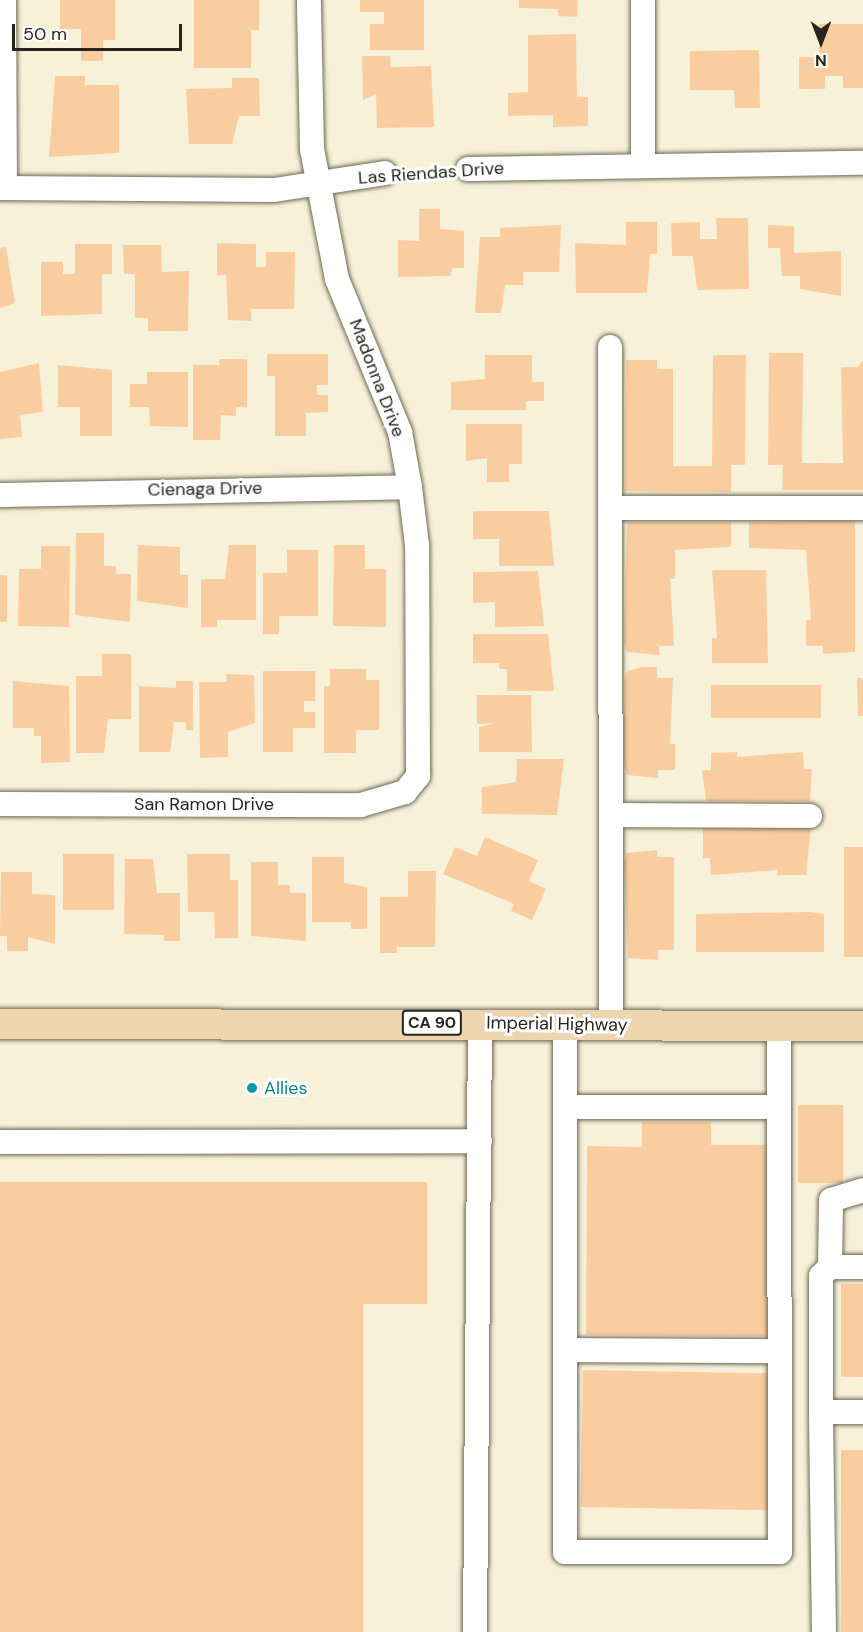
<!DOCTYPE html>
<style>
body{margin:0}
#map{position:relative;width:863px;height:1632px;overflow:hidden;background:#f7f1da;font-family:"DM Sans",sans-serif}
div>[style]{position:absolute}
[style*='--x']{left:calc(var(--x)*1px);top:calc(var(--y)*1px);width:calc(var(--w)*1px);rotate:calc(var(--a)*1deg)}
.building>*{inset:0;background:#facda1;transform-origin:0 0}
.path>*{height:4px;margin-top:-2px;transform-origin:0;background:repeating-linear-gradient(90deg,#8f8b7b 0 6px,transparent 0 9px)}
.roads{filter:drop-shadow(0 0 2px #6f6a55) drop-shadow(0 0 2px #6f6a55)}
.minor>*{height:24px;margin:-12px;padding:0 12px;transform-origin:12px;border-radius:12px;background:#fff}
.major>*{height:30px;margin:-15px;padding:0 15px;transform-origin:15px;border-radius:15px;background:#edd5af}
.dots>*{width:16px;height:16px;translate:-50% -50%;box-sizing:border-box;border:3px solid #fefefe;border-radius:50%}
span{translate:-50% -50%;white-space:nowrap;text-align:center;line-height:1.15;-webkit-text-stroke:6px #fefefe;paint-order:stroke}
.shield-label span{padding:2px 4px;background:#fefefe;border:2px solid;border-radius:4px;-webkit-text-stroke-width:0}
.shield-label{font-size:16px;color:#27251d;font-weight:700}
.street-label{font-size:18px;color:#27251d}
.culture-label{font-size:18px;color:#0d838f}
.left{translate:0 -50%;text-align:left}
.north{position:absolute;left:791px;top:12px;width:60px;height:60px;-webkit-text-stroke:4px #fefefe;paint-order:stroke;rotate:180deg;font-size:16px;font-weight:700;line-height:24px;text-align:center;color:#27251d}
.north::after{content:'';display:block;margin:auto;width:21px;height:27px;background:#27251d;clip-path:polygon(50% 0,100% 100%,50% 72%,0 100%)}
.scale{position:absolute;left:12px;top:24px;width:170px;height:27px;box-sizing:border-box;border:3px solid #27251d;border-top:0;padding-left:8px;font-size:18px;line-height:21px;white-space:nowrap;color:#27251d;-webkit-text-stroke:4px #fefefe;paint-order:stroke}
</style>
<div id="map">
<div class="building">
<div style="clip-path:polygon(60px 0,115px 0,115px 40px,103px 40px,103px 61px,81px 61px,81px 29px,60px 29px)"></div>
<div style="clip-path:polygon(194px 0,259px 0,259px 30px,251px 30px,251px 68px,194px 68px)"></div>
<div style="clip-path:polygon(360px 0,424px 0,424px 50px,370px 50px,370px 24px,384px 24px,384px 12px,360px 12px)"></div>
<div style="clip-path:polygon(519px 0,578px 0,577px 17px,558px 16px,558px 9px,519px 8px)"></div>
<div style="clip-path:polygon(819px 24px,863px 24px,863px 88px,843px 88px,843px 76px,825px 76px,825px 89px,799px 89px,799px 57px,819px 57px)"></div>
<div style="clip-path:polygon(576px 34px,577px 97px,588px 97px,588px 126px,553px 127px,553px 115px,508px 116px,508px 93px,528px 92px,528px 35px)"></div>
<div style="clip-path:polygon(759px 50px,760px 108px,735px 108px,734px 90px,690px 90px,690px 51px)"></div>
<div style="clip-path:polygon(362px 56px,390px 56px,391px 67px,431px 66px,434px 127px,377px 128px,376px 94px,363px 100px)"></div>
<div style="clip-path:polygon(55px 76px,85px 76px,85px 85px,119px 85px,119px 153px,49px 157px)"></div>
<div style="clip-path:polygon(232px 78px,259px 78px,260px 116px,239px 116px,232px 144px,189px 144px,186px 89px,232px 88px)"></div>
<div style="clip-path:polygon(419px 209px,440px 209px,440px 229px,464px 231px,464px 268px,453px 268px,450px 276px,398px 277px,398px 240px,419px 241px)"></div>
<div style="clip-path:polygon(716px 218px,748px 218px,749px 289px,697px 290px,693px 256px,672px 256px,671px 223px,700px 222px,700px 239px,717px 239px)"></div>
<div style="clip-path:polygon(626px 222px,657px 222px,657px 254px,650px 254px,647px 293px,576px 293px,575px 243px,626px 245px)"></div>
<div style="clip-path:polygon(561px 225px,559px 272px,523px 272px,523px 285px,505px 285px,501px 313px,475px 313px,480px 237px,500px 237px,500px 228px)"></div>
<div style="clip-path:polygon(768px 225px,794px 226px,794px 253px,841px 251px,841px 296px,800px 289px,800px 276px,782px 276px,780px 248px,768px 248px)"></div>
<div style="clip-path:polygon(217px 243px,256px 244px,256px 267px,266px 267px,266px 252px,295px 252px,294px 309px,251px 309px,251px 321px,228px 320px,226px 275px,217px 275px)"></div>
<div style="clip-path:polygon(75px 244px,112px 244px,112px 274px,102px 274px,102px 314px,41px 316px,41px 262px,63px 262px,63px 274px,75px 274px)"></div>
<div style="clip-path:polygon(123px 245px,161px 245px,162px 272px,189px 271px,188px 331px,148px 331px,148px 318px,135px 318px,135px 274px,124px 274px)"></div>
<div style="clip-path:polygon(6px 247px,15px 303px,0 308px,0 248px)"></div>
<div style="clip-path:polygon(769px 353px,803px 353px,802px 463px,843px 463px,841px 367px,858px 367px,863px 360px,863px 490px,782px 490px,783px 465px,768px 465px)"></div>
<div style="clip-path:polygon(267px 354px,328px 354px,328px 385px,317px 385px,317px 395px,328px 395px,328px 412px,306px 413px,306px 436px,275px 436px,275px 376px,267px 376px)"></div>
<div style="clip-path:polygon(485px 355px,532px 355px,532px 382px,544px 382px,544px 401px,526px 401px,526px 410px,451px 410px,451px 382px,485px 379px)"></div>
<div style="clip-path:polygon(713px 355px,746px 355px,745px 465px,731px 465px,731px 492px,625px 491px,626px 360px,657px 360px,657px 369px,673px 369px,673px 466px,712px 466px)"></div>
<div style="clip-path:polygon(219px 359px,247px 359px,247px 407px,236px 407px,236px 416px,221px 415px,220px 440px,193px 440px,193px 365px,219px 365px)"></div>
<div style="clip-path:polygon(39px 363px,43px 412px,20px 415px,22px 437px,0 439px,0 372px)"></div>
<div style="clip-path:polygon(58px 365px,112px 370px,112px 436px,80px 436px,80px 407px,58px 407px)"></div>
<div style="clip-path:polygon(147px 372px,188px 372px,188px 427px,150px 426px,149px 407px,130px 407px,130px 384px,147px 384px)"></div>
<div style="clip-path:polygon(466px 424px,522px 424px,522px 464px,509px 464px,509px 482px,487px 482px,487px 458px,466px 461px)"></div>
<div style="clip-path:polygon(473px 511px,549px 511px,554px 566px,499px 566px,499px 539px,473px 539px)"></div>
<div style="clip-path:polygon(855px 521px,855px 652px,823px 654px,823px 646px,806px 646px,806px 620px,811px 620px,806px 550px,749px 548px,749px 522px)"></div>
<div style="clip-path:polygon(627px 522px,731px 522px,731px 547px,675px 550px,675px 579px,670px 579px,674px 646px,659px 646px,659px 655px,627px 652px,624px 642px)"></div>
<div style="clip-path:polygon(76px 533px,104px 533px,104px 566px,116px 566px,116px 574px,131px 574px,130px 622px,75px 615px)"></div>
<div style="clip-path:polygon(138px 545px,180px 547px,180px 575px,188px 575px,188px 608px,137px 601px)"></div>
<div style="clip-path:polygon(229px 545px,256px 545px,256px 620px,217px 620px,217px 627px,201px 627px,201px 579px,225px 579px)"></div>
<div style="clip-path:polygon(334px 545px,365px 545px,365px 569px,386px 569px,386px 627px,333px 626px)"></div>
<div style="clip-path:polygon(41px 546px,70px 546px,69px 627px,18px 626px,19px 569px,41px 569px)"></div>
<div style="clip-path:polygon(287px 550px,318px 550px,318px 616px,279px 616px,279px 634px,263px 634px,263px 573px,287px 573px)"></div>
<div style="clip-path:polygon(712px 570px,766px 570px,768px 663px,712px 663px,712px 638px,717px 638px)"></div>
<div style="clip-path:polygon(538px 571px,544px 626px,495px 627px,495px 602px,473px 603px,473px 572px)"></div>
<div style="left:0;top:575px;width:7px;height:47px"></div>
<div style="clip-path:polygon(473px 634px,548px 634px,554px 691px,507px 691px,507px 669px,499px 669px,499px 663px,473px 663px)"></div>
<div style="clip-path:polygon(102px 654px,131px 654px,131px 719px,108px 719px,104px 753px,76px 753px,76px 676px,102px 676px)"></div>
<div style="clip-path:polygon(642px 667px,657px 667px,657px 678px,673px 678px,670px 744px,675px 744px,675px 770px,658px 770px,658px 778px,627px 775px,624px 764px,624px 681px,627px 671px)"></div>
<div style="clip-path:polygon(330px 669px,366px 669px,366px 680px,379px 680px,379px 730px,356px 730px,356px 753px,324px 753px,324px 686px,330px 686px)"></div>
<div style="clip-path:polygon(263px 671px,315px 671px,315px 701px,304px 701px,304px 712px,315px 712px,315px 728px,293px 728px,293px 752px,263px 752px)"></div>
<div style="clip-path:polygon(226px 674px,254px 675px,255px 723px,228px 732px,228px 757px,200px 758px,199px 682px,227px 682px)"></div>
<div style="clip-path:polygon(857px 678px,863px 678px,863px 716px,858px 716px)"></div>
<div style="clip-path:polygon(13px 681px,69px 686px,70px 762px,41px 763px,41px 736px,34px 736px,34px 728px,13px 728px)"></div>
<div style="clip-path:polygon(176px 681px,193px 681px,193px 730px,186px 730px,186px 722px,174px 722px,170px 752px,139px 752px,139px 686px,176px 688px)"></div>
<div style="left:821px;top:685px;width:33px;height:110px;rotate:90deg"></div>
<div style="clip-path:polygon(477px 695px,531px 695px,532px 752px,479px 752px,479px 727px,495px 723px,477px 724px)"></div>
<div style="clip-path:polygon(737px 752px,737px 757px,803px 752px,804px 769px,812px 769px,810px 801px,706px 801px,702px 770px,711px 770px,711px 753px)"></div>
<div style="clip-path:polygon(517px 759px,564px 759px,557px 815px,482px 814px,482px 787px,516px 782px)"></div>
<div style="clip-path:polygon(703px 826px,811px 826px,806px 875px,777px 875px,777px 870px,711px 875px,710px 858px,703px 858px)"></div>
<div style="clip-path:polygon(485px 837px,538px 860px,529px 881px,546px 889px,532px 920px,511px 911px,514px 904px,443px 874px,455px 847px,477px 856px)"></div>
<div style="left:844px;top:847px;width:19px;height:110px"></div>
<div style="clip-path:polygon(657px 850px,657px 857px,674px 857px,674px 950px,658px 950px,658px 960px,628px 958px,624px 863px,627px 853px)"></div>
<div style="left:63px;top:854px;width:51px;height:56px"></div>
<div style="clip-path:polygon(187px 854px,230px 854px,230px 880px,238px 880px,238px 938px,215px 938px,214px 912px,188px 912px)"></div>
<div style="clip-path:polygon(312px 857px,344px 857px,344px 883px,367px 887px,367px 929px,351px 929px,351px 922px,312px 922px)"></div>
<div style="clip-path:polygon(125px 859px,153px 859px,157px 893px,180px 893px,180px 941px,164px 941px,164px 935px,124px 934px)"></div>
<div style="clip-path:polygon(251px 862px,278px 862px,278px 885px,290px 885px,290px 893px,306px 893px,306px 941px,251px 936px)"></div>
<div style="clip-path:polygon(408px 871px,436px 871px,435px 947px,397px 947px,397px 953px,380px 953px,380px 897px,408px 897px)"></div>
<div style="clip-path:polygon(1px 872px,32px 872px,32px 894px,55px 895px,55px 944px,28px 937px,28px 951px,7px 951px,7px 936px,0 936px)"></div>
<div style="clip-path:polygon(807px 912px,824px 914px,824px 952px,696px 952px,696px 914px)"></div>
<div style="left:798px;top:1105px;width:45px;height:78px"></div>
<div style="clip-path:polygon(642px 1122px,711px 1122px,711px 1145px,769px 1145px,768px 1336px,586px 1335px,587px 1146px,642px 1147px)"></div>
<div style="clip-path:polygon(0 1182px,427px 1182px,427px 1304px,363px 1304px,363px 1632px,0 1632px)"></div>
<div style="left:841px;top:1284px;width:22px;height:93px"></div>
<div style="left:583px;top:1370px;width:189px;height:137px;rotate:1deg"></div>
<div style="left:841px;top:1450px;width:22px;height:182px"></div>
</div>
<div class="path">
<div style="--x:406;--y:172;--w:40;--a:-2.9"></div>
</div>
<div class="roads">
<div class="minor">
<div style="--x:4;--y:0;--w:187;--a:89.7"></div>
<div style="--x:643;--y:0;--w:163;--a:90"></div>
<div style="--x:468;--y:169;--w:395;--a:-0.9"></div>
<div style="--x:0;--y:188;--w:274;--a:0.4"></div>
<div style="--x:274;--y:190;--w:112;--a:-8.7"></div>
<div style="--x:610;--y:347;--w:678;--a:89.92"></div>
<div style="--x:0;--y:495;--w:410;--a:-1.1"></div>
<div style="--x:610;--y:508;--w:253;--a:0"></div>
<div style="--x:0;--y:804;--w:361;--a:0.2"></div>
<div style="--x:361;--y:805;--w:46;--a:-16.5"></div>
<div style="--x:405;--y:792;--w:21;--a:-51"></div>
<div style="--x:418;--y:776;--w:231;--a:-90.2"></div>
<div style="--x:417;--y:545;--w:58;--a:-96.9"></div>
<div style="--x:410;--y:487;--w:56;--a:-100.3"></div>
<div style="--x:400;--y:432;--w:165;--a:-112.4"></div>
<div style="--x:337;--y:279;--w:132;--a:-100.9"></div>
<div style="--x:312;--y:149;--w:149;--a:-91.2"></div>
<div style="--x:611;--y:815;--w:199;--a:0.3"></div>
<div style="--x:565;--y:1024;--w:528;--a:90"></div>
<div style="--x:565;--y:1552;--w:215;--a:0"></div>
<div style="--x:780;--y:1552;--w:527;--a:-90.11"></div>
<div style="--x:565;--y:1107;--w:214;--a:0"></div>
<div style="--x:0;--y:1142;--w:480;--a:-0.1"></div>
<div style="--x:830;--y:1267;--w:67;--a:-89.1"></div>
<div style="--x:831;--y:1200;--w:34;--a:-17"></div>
<div style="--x:565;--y:1350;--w:215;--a:0.3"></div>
<div style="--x:821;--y:1412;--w:136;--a:-90"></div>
<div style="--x:821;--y:1276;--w:13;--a:-45"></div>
<div style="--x:830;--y:1267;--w:33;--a:0"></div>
<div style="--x:475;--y:1632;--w:609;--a:-89.53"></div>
<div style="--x:824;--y:1632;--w:220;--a:-90.8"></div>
<div style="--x:821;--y:1412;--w:42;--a:0"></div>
</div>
<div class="major">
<div style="--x:0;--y:1024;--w:863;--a:0.13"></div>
</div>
</div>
<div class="dots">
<div style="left:252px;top:1088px;background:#0f9aa8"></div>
</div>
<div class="shield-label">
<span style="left:432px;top:1023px">CA 90</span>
</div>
<div class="street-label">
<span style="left:431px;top:173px;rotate:-4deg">Las Riendas Drive</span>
<span style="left:377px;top:378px;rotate:69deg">Madonna Drive</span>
<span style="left:205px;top:489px;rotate:-1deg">Cienaga Drive</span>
<span style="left:204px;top:804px">San Ramon Drive</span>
<span style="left:557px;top:1024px;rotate:1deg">Imperial Highway</span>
</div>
<div class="culture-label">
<span class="left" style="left:264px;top:1088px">Allies</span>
</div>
<div class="north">N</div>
<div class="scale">50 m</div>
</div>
